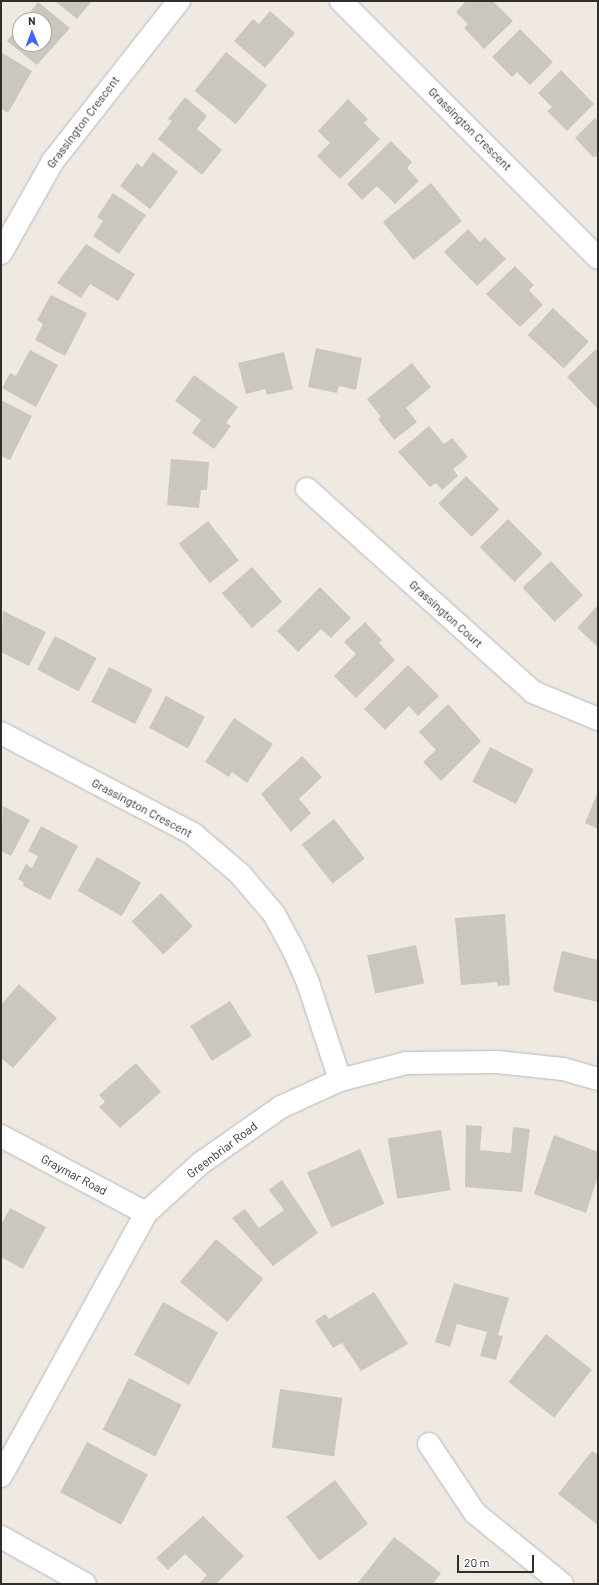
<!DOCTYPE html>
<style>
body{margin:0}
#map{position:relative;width:599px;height:1585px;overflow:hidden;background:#efe9e1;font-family:Barlow,sans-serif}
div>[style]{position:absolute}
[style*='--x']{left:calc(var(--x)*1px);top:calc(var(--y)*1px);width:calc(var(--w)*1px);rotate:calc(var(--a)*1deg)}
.building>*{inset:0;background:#cbc7bf;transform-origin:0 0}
.roads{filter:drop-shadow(0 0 1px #b4b7c1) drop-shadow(0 0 1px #b4b7c1)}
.street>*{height:22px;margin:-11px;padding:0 11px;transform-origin:11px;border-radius:11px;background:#fff}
span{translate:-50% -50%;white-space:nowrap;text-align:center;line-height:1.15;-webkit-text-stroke:3.5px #fff;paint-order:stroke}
.street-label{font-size:12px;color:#2e2e2e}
.frame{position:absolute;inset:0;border:2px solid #2e2e2e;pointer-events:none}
.north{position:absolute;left:12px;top:12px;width:40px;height:40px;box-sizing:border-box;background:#fff;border:1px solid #ababab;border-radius:50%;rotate:359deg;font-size:11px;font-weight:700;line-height:16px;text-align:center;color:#2e2e2e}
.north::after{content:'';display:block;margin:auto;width:14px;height:18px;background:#4264fb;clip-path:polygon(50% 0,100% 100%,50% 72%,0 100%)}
.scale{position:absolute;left:457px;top:1555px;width:77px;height:18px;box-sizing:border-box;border:2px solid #2e2e2e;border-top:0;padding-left:5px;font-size:12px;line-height:14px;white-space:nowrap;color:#2e2e2e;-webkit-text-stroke:3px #fff;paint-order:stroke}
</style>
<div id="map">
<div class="building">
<div style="clip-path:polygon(55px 1px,92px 1px,77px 19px)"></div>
<div style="clip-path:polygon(466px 1px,493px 1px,513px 21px,484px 49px,464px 28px,468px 24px,456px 12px)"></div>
<div style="clip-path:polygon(38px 2px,70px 28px,37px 65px,7px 41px,20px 24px,20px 44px,44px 44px,44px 20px,24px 20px)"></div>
<div style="clip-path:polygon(270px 11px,295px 33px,265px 68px,234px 41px,253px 19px,259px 24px)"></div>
<div style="clip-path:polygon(520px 29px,553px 62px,530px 85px,517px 72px,512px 77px,492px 57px)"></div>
<div style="clip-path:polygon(1px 52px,32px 71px,8px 113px,1px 108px)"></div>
<div style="left:226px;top:52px;width:53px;height:50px;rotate:39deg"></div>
<div style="clip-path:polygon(561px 70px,594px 104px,567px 131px,547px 111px,552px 107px,538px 93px)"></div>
<div style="clip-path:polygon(185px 97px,207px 116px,197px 129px,222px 150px,202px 175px,158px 139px,172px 121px,168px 119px)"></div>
<div style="clip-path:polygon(348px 99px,368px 119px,364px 123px,380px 139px,340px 179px,317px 156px,330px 143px,318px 131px)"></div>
<div style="clip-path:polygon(595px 118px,598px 121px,598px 156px,593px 157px,575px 138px)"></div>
<div style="clip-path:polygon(391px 141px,412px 162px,407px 168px,419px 181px,395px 204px,377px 186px,362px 200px,347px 184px)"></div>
<div style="clip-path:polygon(153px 152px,178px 172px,150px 209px,120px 186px,137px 163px,142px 167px)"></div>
<div style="left:431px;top:183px;width:49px;height:62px;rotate:51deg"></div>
<div style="clip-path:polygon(113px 193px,146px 215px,119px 254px,93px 236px,103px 221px,97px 217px)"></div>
<div style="clip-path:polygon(468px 229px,480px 242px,485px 237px,506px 259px,477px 286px,444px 252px)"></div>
<div style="clip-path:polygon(86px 244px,135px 274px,118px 301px,90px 284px,81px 298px,57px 283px)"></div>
<div style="clip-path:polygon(515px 266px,534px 285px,529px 290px,543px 305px,520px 327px,486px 294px)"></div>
<div style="clip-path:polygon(51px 295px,87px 313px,65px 356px,35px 340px,43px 324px,37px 320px)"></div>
<div style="left:553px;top:308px;width:49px;height:37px;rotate:43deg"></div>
<div style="clip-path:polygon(316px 348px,362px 358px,356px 390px,339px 386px,337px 393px,308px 387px)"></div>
<div style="clip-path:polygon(596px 349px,598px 352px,598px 409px,567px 377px)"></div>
<div style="clip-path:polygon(30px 350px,58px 365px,36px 407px,2px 388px,10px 373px,16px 376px)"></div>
<div style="clip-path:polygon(284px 352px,293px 389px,267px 395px,265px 389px,246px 394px,238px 363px)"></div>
<div style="clip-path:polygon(412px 363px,431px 387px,406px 408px,417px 422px,394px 440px,378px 419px,381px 417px,367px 399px)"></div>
<div style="clip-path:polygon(194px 375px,238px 407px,226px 423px,231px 426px,214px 449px,192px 433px,201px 420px,175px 401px)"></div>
<div style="clip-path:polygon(1px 400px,32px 416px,10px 460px,1px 456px)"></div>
<div style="clip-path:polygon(429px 426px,444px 444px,452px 438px,468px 457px,453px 469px,458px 476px,442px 490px,436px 483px,430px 487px,398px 452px)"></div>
<div style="clip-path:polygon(171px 459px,209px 462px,207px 490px,201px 490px,199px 508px,167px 505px)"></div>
<div style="left:466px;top:476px;width:47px;height:39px;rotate:45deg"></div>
<div style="left:508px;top:519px;width:49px;height:40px;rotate:45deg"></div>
<div style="left:208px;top:521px;width:50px;height:37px;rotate:52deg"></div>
<div style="left:551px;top:561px;width:47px;height:39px;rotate:47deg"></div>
<div style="left:252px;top:567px;width:46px;height:40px;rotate:49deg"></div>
<div style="clip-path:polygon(320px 587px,351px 618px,331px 638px,321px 629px,298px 652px,277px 631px)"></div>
<div style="clip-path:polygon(598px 605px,598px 644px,597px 646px,577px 628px)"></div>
<div style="clip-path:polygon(3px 611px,46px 632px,29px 666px,1px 652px)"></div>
<div style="clip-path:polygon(365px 622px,382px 640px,379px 643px,395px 660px,356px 698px,334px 676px,356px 654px,344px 642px)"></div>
<div style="left:55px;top:636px;width:47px;height:38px;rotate:28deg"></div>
<div style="clip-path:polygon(408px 665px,439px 696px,418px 716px,409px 706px,385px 730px,364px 709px)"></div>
<div style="left:109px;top:667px;width:49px;height:39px;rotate:27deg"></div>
<div style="left:166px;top:696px;width:44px;height:36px;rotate:28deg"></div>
<div style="clip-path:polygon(448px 704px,481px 741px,441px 781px,423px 762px,436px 750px,419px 732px)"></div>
<div style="clip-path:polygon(234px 718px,273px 744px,247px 783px,232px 772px,229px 777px,205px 762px)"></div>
<div style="left:490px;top:747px;width:49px;height:39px;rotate:27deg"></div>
<div style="clip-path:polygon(302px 756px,322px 777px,299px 799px,311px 813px,291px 832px,261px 794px)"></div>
<div style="clip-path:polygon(597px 794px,598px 795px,598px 829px,585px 823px)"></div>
<div style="clip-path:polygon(3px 806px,30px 820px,11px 856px,1px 851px)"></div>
<div style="left:334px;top:819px;width:50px;height:41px;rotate:52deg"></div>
<div style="clip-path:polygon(41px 826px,78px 846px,50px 900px,23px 886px,24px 883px,18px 879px,26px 864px,32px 868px,38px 856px,28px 851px)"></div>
<div style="left:97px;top:857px;width:51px;height:39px;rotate:30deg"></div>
<div style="left:161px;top:893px;width:46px;height:41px;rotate:46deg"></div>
<div style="clip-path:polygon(505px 914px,510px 985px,498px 986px,497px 982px,461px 985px,455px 918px)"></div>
<div style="left:416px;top:945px;width:39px;height:50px;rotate:78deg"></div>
<div style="clip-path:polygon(562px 951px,598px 960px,598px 1002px,555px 992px,553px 989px)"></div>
<div style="clip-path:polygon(19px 984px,57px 1018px,13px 1068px,1px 1058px,1px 1005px)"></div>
<div style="left:230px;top:1001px;width:41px;height:47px;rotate:58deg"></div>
<div style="clip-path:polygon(136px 1063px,161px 1092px,120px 1128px,99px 1107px,105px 1102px,99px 1095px)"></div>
<div style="clip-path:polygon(466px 1125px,482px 1126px,480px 1150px,511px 1153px,513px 1127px,530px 1129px,522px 1192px,465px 1187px)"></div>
<div style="left:441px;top:1130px;width:61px;height:54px;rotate:81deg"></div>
<div style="clip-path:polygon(554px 1135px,598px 1152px,598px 1176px,586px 1213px,534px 1194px)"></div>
<div style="left:360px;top:1149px;width:60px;height:58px;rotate:66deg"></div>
<div style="clip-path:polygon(282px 1180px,318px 1233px,273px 1266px,232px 1218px,245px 1209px,259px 1228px,284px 1210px,269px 1190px)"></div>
<div style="clip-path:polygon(10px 1208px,46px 1227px,23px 1269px,1px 1257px,1px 1225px)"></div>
<div style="left:216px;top:1239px;width:62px;height:56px;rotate:40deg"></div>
<div style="clip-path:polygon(454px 1283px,509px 1298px,498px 1335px,503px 1336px,496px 1360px,480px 1356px,487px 1332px,457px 1324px,450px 1347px,435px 1342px)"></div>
<div style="clip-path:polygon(374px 1292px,408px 1344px,361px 1371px,342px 1343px,333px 1348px,315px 1321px,325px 1314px,329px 1319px)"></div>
<div style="left:163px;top:1302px;width:63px;height:60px;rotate:29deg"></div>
<div style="left:546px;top:1334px;width:58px;height:61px;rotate:38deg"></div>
<div style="left:129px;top:1378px;width:59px;height:58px;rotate:27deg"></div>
<div style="left:280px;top:1389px;width:63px;height:59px;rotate:8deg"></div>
<div style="left:87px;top:1442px;width:69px;height:57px;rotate:28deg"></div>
<div style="clip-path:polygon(592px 1451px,598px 1455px,598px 1525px,558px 1494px)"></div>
<div style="left:335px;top:1480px;width:55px;height:61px;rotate:53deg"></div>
<div style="clip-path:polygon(203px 1516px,244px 1556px,216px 1584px,198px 1584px,207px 1575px,185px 1554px,168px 1570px,156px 1558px)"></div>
<div style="clip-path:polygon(394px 1537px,441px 1573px,433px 1584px,357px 1584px)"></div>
</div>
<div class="roads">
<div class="street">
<div style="--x:341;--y:1;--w:363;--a:45"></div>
<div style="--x:1;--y:253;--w:106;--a:-60.5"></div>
<div style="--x:53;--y:161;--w:204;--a:-51.8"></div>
<div style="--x:307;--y:489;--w:304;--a:41.9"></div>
<div style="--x:533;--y:692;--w:70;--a:22.6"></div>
<div style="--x:1;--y:733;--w:217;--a:27.7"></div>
<div style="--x:193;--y:834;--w:62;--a:40.4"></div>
<div style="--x:240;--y:874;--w:52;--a:49.6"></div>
<div style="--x:274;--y:914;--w:42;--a:61.6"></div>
<div style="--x:294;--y:951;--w:35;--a:66"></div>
<div style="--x:308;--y:983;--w:102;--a:71.7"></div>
<div style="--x:1;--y:1136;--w:164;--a:28"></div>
<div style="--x:429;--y:1444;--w:83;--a:56.3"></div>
<div style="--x:475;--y:1513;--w:112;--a:39.2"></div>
<div style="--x:1;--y:1476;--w:300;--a:-61.1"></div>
<div style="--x:146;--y:1213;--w:74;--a:-42.3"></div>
<div style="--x:201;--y:1163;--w:98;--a:-35"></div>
<div style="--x:281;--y:1107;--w:65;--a:-24.6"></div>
<div style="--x:340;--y:1080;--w:68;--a:-14.4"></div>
<div style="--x:406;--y:1063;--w:91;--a:-0.6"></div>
<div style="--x:497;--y:1062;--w:66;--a:6.1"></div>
<div style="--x:563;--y:1069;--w:36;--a:16"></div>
<div style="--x:1;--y:1537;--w:96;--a:29.2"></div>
</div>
</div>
<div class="street-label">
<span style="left:83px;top:122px;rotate:-53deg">Grassington Crescent</span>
<span style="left:470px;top:129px;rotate:45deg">Grassington Crescent</span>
<span style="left:446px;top:614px;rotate:42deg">Grassington Court</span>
<span style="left:142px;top:808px;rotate:28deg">Grassington Crescent</span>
<span style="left:222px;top:1150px;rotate:-37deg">Greenbriar Road</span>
<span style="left:74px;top:1175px;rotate:28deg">Graymar Road</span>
</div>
<div class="frame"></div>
<div class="north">N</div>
<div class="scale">20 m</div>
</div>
